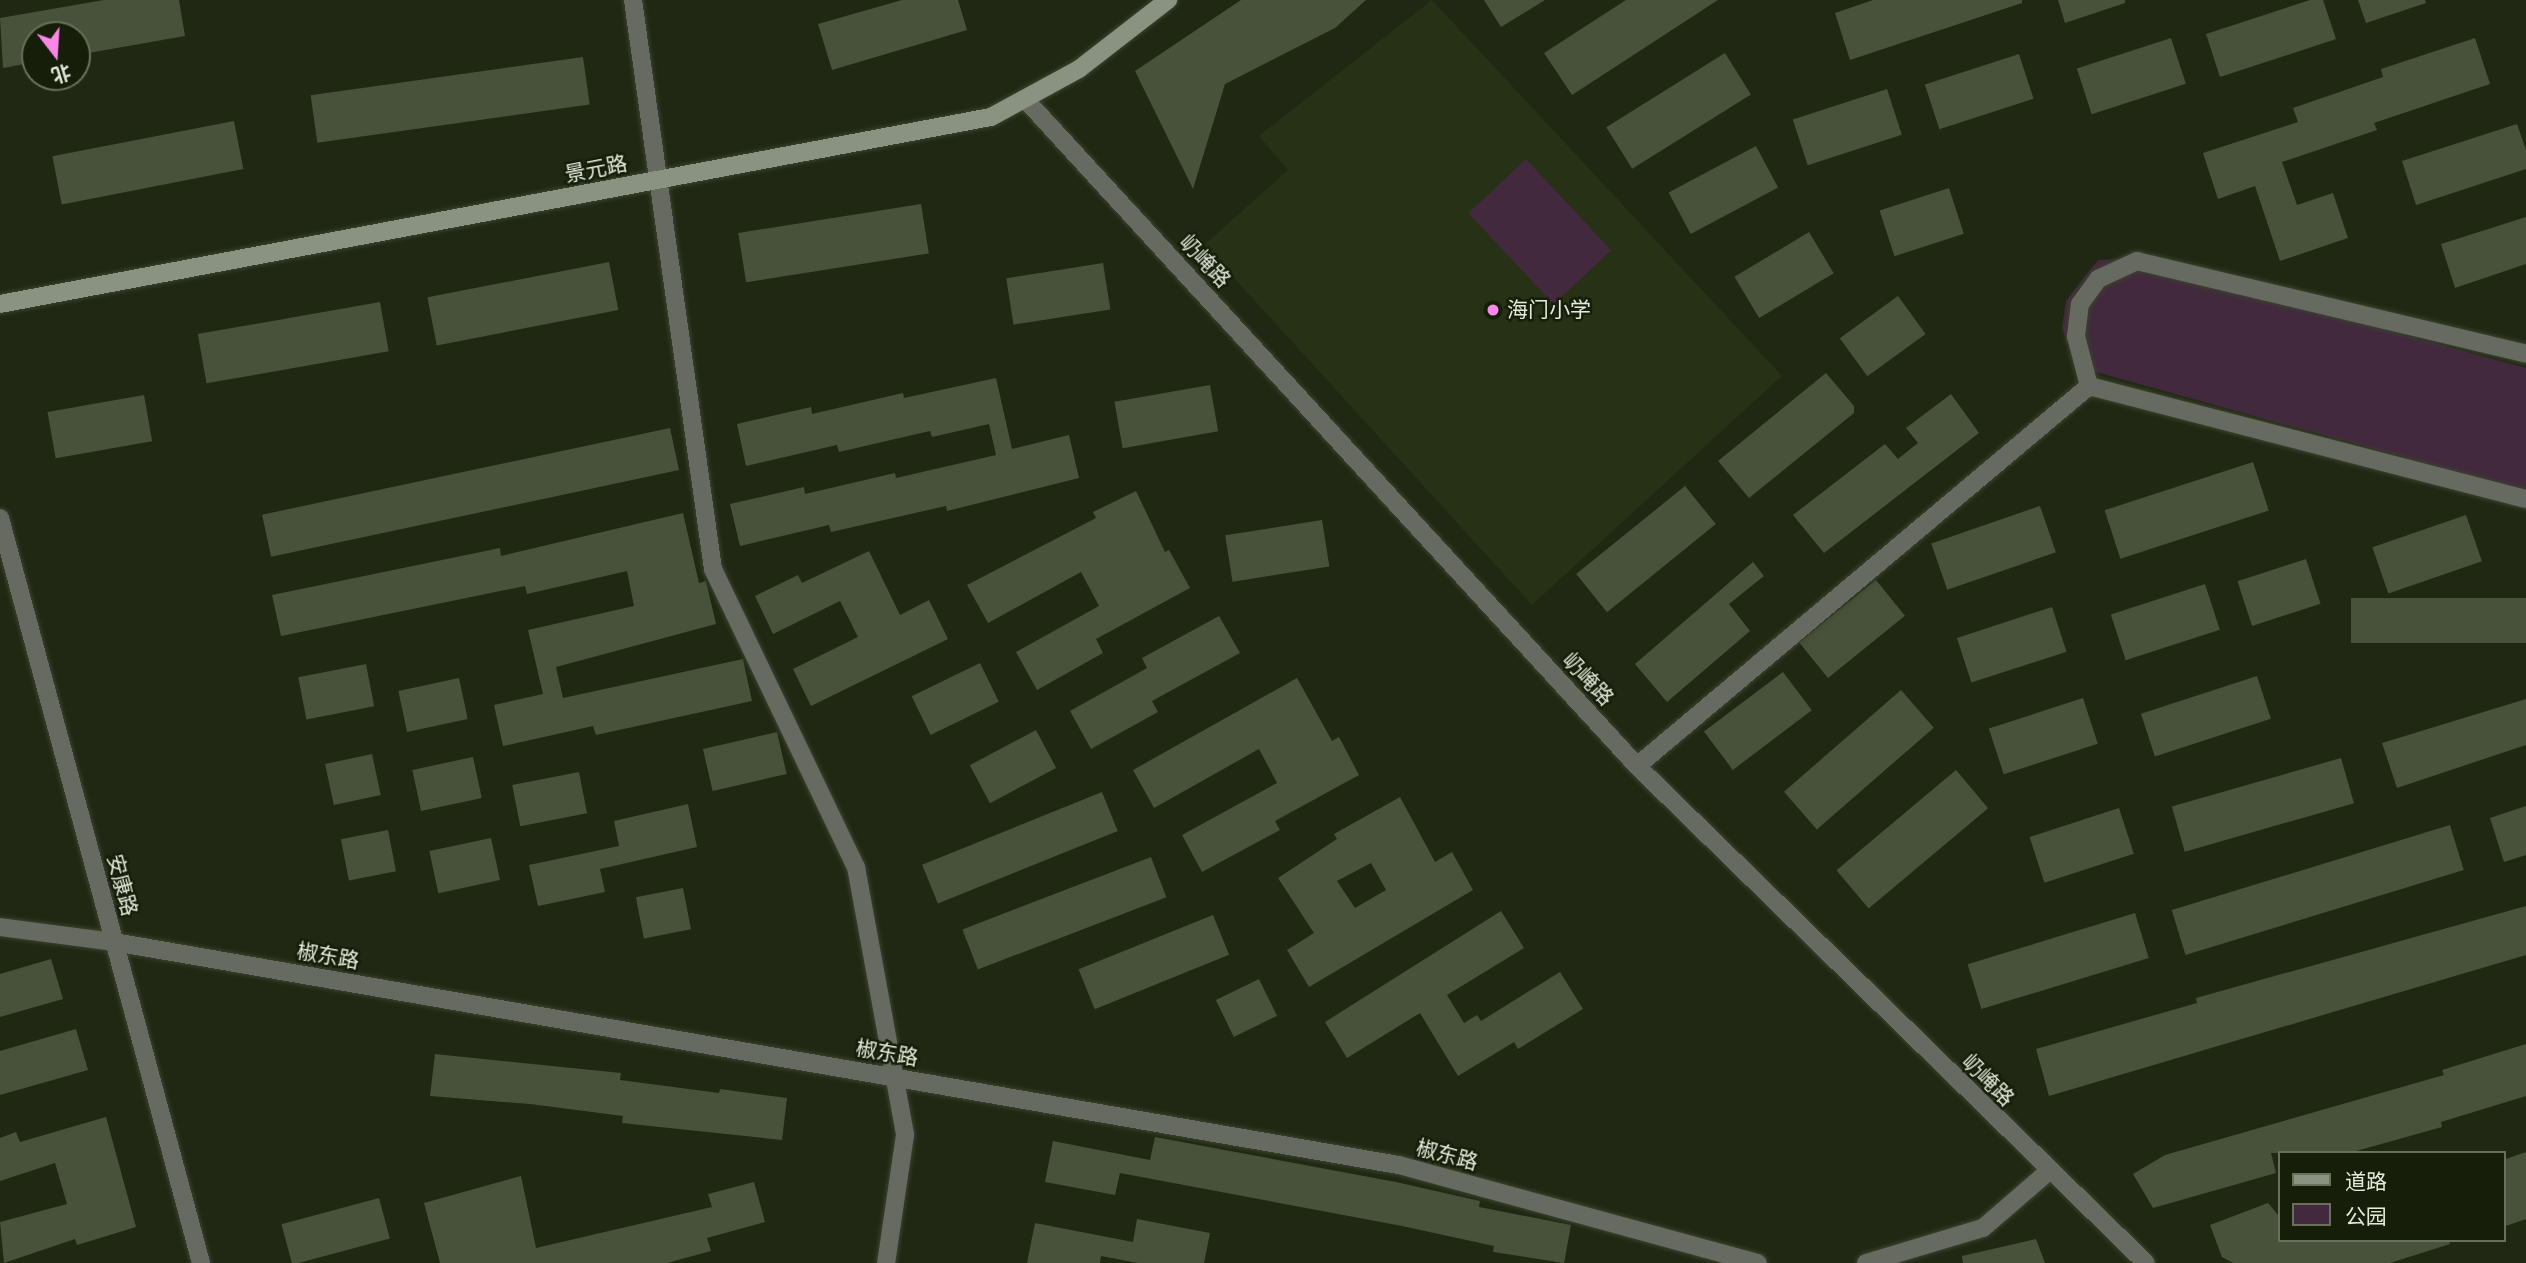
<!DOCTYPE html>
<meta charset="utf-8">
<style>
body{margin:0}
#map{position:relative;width:2526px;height:1263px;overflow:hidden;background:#202813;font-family:"DejaVu Sans","Noto Sans SC",sans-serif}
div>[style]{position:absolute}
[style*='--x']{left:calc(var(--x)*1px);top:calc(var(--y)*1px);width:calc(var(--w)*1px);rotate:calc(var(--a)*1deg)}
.built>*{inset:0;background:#263115}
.green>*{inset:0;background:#43293e;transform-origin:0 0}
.building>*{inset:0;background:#48513a;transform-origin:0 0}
.roads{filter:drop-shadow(0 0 2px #3b432f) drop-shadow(0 0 2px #3b432f)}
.minor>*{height:18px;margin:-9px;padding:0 9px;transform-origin:9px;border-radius:9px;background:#666a60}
.tertiary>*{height:18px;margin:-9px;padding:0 9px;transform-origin:9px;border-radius:9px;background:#666a60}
.secondary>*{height:18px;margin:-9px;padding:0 9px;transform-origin:9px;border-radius:9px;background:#8a9281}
.dots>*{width:19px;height:19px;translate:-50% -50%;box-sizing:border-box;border:4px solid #161e09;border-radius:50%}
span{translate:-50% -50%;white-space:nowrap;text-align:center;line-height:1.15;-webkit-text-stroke:5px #161e09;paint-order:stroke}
.street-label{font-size:21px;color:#e3e9db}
.poi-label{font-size:21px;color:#e3e9db}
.left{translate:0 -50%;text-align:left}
.legend{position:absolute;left:2278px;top:1151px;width:228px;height:91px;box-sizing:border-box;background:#161e09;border:2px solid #686f5d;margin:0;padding:9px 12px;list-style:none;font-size:21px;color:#e3e9db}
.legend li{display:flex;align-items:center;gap:14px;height:35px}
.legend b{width:35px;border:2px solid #686f5d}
.north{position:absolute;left:21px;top:21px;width:70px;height:70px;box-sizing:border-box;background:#161e09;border:2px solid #686f5d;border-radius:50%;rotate:163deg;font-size:19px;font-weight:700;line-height:28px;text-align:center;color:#e3e9db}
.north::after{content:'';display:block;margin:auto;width:24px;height:32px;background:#fa87e7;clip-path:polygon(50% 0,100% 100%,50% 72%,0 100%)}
</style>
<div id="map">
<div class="built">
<div style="clip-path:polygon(1432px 0,1782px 376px,1532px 605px,1204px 245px,1288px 170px,1259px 136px)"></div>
</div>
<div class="green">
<div style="left:1526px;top:159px;width:125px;height:79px;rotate:47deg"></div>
<div style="clip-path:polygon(2125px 259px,2526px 368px,2526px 491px,2096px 372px,2072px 356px,2062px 328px,2066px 301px,2098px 260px)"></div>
</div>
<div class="building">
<div style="clip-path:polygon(104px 0,179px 0,185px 36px,77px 55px,77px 35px,35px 35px,35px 62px,3px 68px,0 18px)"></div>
<div style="clip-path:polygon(902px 0,958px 0,967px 30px,832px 70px,818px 24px)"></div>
<div style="clip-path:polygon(1241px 0,1366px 0,1335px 28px,1225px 84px,1193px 189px,1135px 71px)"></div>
<div style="clip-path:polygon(1484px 0,1545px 0,1501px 27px)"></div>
<div style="clip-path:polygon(1626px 0,1718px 0,1572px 95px,1544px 53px)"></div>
<div style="clip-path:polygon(1873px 0,2022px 0,2022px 3px,1850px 60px,1835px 13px)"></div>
<div style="clip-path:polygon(2058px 0,2125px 0,2125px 3px,2065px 23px)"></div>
<div style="clip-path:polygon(2310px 0,2323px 0,2336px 39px,2220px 77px,2206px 34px)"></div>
<div style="clip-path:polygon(2358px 0,2425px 0,2426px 3px,2366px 23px)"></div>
<div style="left:2171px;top:38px;width:48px;height:99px;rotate:72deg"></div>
<div style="clip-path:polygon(2475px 38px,2490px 84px,2374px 123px,2377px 130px,2282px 162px,2297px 205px,2333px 193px,2348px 238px,2280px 261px,2255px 186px,2218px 199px,2203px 153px,2298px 122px,2293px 108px,2383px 77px,2381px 69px)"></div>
<div style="left:1725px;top:53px;width:49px;height:140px;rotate:58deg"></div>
<div style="left:2019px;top:54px;width:47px;height:99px;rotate:72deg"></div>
<div style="left:583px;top:57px;width:48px;height:275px;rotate:82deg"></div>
<div style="left:1887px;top:89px;width:48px;height:99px;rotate:72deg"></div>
<div style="left:234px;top:121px;width:49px;height:185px;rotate:79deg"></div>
<div style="clip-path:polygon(2517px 124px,2526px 150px,2526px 169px,2416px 205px,2402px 161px)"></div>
<div style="left:1756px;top:146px;width:47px;height:99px;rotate:62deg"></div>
<div style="left:1949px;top:188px;width:48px;height:73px;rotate:72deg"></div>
<div style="left:921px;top:204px;width:50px;height:185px;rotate:81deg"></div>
<div style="clip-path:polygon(2526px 217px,2526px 264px,2455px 288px,2441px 244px)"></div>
<div style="left:1809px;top:232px;width:48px;height:87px;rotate:59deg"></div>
<div style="left:609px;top:262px;width:49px;height:185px;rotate:79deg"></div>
<div style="left:1103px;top:263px;width:47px;height:98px;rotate:81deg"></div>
<div style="left:1898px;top:296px;width:47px;height:72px;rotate:54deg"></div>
<div style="left:380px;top:302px;width:50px;height:185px;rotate:80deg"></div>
<div style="clip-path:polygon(1826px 373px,1854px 406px,1854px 413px,1749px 498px,1718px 461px)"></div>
<div style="clip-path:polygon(996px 378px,1012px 449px,1069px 435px,1079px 478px,947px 511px,946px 506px,831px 532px,829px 525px,740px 546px,730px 504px,804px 487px,805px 494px,895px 473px,896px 478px,996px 455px,989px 424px,932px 437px,930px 431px,839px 452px,837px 445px,746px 466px,737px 424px,811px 407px,812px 414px,903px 393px,904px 398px)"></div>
<div style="left:1210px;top:385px;width:47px;height:97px;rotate:80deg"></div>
<div style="clip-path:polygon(1951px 394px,1979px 433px,1824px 553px,1793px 515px,1885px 444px,1898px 459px,1918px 443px,1906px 428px)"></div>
<div style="left:144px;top:395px;width:47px;height:98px;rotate:80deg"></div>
<div style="left:670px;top:428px;width:43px;height:417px;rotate:78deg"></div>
<div style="left:2253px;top:462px;width:51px;height:156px;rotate:72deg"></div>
<div style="left:1685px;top:486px;width:49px;height:140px;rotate:51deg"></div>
<div style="clip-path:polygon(1136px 491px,1165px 552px,1169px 550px,1190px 588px,1096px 639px,1103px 653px,1037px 690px,1016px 652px,1099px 606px,1081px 572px,988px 623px,967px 585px,1096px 518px,1093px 512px)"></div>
<div style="left:2040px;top:506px;width:49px;height:115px;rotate:71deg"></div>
<div style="clip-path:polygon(683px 513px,699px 583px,706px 581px,716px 624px,556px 667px,563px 698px,743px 659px,752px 701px,596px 735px,593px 726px,503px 746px,494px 705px,543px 694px,528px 630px,634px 606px,627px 571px,527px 594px,525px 586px,281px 636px,272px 595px,500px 548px,501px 556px)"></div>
<div style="left:2466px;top:515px;width:49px;height:99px;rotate:71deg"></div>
<div style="left:1322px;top:520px;width:47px;height:98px;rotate:81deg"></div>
<div style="clip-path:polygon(869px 551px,900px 615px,929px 600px,948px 639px,811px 706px,793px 669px,858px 637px,840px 601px,773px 634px,755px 596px,798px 575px,802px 583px)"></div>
<div style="left:2306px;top:559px;width:47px;height:72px;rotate:72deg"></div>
<div style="clip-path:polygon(1753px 562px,1764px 576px,1729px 604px,1750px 631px,1667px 702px,1635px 664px)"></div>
<div style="left:1876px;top:580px;width:46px;height:99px;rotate:51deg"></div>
<div style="left:2205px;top:584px;width:48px;height:99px;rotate:72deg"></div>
<div style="left:2526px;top:598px;width:45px;height:175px;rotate:90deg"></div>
<div style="left:2052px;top:607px;width:47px;height:100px;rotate:72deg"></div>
<div style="clip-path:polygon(1219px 616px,1240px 653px,1152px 701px,1158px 712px,1091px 749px,1070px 711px,1147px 668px,1142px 658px)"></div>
<div style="left:980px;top:663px;width:43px;height:76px;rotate:64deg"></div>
<div style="left:366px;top:664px;width:43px;height:69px;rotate:79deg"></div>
<div style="left:1783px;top:672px;width:48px;height:99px;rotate:53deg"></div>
<div style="left:2257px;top:676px;width:45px;height:122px;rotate:72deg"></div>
<div style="left:459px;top:678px;width:42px;height:62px;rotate:78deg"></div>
<div style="clip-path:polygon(1297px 678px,1332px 741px,1339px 737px,1359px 775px,1275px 821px,1280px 830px,1202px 872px,1182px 835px,1277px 783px,1259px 749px,1154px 808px,1133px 770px)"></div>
<div style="left:1901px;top:690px;width:50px;height:155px;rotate:49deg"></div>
<div style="left:2083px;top:698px;width:48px;height:99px;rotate:72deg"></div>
<div style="clip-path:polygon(2526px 699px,2526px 745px,2397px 788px,2382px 743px)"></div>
<div style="left:1036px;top:730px;width:43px;height:75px;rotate:62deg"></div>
<div style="left:777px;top:732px;width:43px;height:76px;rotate:77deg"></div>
<div style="left:372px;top:754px;width:42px;height:48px;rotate:78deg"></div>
<div style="left:473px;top:757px;width:42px;height:62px;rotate:78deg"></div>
<div style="left:2341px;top:758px;width:47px;height:176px;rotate:74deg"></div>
<div style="left:1956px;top:770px;width:50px;height:156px;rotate:50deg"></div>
<div style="left:579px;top:772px;width:42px;height:68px;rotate:79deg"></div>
<div style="left:1102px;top:792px;width:42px;height:194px;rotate:68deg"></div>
<div style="clip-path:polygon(evenodd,1400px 797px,1435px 862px,1452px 852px,1473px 890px,1309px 987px,1287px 950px,1314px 933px,1278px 878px,1337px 839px,1334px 834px,1400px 797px,1371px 863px,1386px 890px,1355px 908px,1337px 881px,1371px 863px)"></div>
<div style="clip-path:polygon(688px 804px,697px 847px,600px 869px,605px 892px,538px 906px,529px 865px,619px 846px,614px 821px)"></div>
<div style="clip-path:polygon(2526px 806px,2526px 855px,2504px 862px,2490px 818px)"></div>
<div style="left:2119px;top:808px;width:48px;height:94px;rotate:72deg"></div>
<div style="left:2450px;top:825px;width:47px;height:291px;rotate:73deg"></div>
<div style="left:388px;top:830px;width:42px;height:48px;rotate:79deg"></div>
<div style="left:491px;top:838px;width:43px;height:63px;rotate:78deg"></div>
<div style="left:1151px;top:857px;width:43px;height:202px;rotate:69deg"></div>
<div style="left:683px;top:888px;width:42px;height:48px;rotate:79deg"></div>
<div style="clip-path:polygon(2526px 906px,2526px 955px,2049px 1096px,2036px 1049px,2197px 1003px,2196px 998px)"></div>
<div style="clip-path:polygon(1501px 911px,1524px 948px,1447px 995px,1464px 1023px,1477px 1015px,1481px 1021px,1560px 972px,1583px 1009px,1518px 1049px,1514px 1042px,1458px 1076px,1420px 1013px,1347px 1058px,1325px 1022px)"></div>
<div style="left:2135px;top:913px;width:47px;height:175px;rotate:73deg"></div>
<div style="left:1213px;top:915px;width:43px;height:145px;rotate:68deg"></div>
<div style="clip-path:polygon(51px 959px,63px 999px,0 1017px,0 974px)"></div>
<div style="left:1259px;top:979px;width:41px;height:48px;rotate:64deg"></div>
<div style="clip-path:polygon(76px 1029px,88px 1070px,0 1095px,0 1051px)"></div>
<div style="clip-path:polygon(2526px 1044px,2526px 1096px,2441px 1122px,2442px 1127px,2349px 1153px,2271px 1153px,2276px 1173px,2153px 1208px,2133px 1174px,2165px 1155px,2444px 1075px,2442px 1070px)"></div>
<div style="clip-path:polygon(435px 1054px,621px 1073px,620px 1080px,719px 1093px,720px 1089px,787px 1098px,782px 1140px,622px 1123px,623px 1116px,530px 1104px,430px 1096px)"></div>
<div style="clip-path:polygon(106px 1117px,136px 1227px,77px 1245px,75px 1239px,4px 1263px,0 1222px,67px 1204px,55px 1163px,0 1181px,0 1138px,16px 1132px,20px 1142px)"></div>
<div style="clip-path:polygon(1155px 1137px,1396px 1182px,1480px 1201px,1479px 1207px,1571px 1225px,1564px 1263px,1493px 1252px,1494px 1246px,1402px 1226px,1120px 1173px,1115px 1195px,1045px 1182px,1053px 1141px,1150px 1160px)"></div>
<div style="clip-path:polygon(2526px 1152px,2526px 1219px,2503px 1227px,2503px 1160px)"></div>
<div style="clip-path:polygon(521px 1176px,536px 1248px,712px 1207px,708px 1194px,754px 1182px,765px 1222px,707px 1238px,711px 1251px,667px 1263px,440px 1263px,424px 1203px)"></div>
<div style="left:379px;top:1198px;width:42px;height:101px;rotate:75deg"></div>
<div style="clip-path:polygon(2268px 1203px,2279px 1216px,2279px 1240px,2449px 1240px,2450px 1244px,2390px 1263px,2233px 1263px,2222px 1257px,2210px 1225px)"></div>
<div style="clip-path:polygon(1137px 1219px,1210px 1233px,1204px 1263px,1138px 1263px,1101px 1256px,1100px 1263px,1027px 1263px,1035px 1223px,1133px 1242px)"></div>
<div style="clip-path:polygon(2036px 1239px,2045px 1263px,1963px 1263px,1962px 1256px)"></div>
</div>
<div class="roads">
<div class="minor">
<div style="--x:633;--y:0;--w:575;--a:82"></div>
<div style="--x:713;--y:569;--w:331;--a:64.4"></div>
<div style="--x:856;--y:867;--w:272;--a:79.6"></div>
<div style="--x:905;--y:1135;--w:129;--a:98.4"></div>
<div style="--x:2089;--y:386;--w:451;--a:14.5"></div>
<div style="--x:1637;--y:766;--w:591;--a:-40.05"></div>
<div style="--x:2089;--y:386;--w:52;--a:-104.6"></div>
<div style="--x:2076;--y:336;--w:32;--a:-83"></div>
<div style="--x:2080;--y:304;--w:31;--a:-54"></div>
<div style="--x:2098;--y:279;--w:43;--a:-24.8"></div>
<div style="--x:2137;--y:261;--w:400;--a:13.4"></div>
<div style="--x:0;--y:927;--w:115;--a:7.5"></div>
<div style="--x:114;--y:942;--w:1304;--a:9.85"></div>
<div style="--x:1399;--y:1165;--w:372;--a:15.3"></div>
<div style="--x:1866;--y:1263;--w:122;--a:-16.7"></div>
<div style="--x:1983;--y:1228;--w:87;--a:-40.8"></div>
</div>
<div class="tertiary">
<div style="--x:1025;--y:99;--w:905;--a:47.46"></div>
<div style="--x:1637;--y:766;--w:711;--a:44.32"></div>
<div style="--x:0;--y:518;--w:772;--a:74.9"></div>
</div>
<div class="secondary">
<div style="--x:0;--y:304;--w:1008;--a:-10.69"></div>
<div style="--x:991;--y:117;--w:100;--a:-28.6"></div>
<div style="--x:1079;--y:69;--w:113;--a:-37.8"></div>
</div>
</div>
<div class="dots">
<div style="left:1493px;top:310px;background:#fa87e7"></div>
</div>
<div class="street-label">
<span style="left:596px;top:169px;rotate:-11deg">景元路</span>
<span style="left:1205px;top:261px;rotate:47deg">屷崦路</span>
<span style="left:1588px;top:679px;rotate:47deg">屷崦路</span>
<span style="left:122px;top:885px;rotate:75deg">安康路</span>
<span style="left:328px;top:956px;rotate:10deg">椒东路</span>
<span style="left:887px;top:1053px;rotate:10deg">椒东路</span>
<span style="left:1988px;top:1080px;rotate:45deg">屷崦路</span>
<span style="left:1447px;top:1155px;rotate:15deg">椒东路</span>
</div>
<div class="poi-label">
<span class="left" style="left:1507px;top:310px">海门小学</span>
</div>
<ul class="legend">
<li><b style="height:9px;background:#8a9281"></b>道路</li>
<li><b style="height:19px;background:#43293e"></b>公园</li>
</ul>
<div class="north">北</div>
</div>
